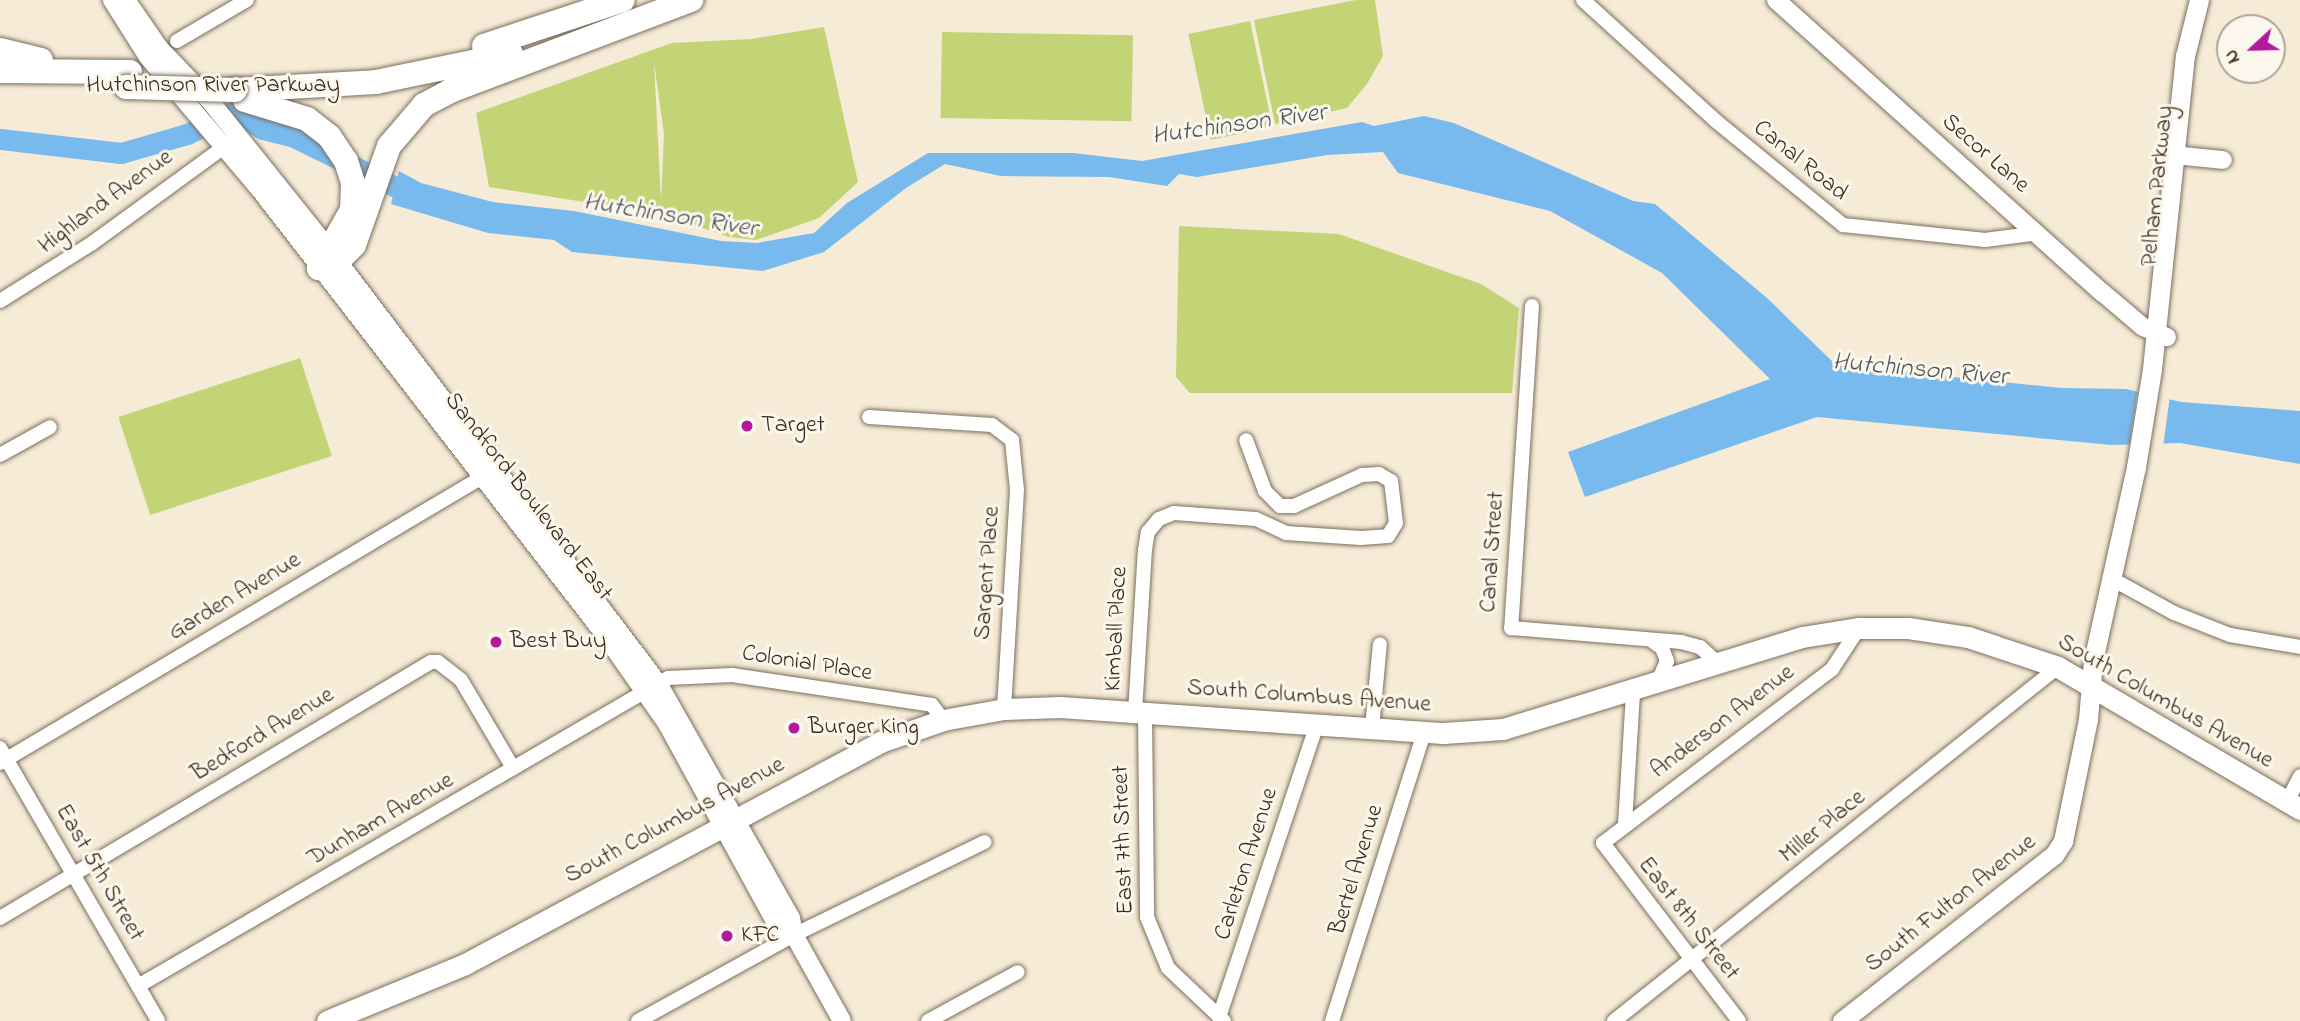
<!DOCTYPE html>
<style>
body{margin:0}
#map{position:relative;width:2300px;height:1021px;overflow:hidden;background:#f6ebd6;font-family:"Indie Flower",sans-serif}
div>[style]{position:absolute}
[style*='--x']{left:calc(var(--x)*1px);top:calc(var(--y)*1px);width:calc(var(--w)*1px);rotate:calc(var(--a)*1deg)}
.green>*{inset:0;background:#c3d476;transform-origin:0 0}
.water>*{inset:0;background:#79baee}
.pier>*{inset:0;background:#f6ebd6}
.river>*{height:21px;margin:-10.5px;padding:0 10.5px;transform-origin:10.5px;border-radius:10.5px;background:#79baee}
.roads{filter:drop-shadow(0 0 2px #7c6e5e) drop-shadow(0 0 2px #7c6e5e)}
.minor>*{height:14px;margin:-7px;padding:0 7px;transform-origin:7px;border-radius:7px;background:#fff}
.tertiary>*{height:18px;margin:-9px;padding:0 9px;transform-origin:9px;border-radius:9px;background:#fff}
.secondary>*{height:19px;margin:-9.5px;padding:0 9.5px;transform-origin:9.5px;border-radius:9.5px;background:#fff}
.primary>*{height:21px;margin:-10.5px;padding:0 10.5px;transform-origin:10.5px;border-radius:10.5px;background:#fff}
.motorway>*{height:24px;margin:-12px;padding:0 12px;transform-origin:12px;border-radius:12px;background:#fff}
.bridges{filter:drop-shadow(0 0 2px #7c6e5e) drop-shadow(0 0 2px #7c6e5e)}
.motorway-bridge>*{height:24px;margin:-12px;padding:0 12px;transform-origin:12px;border-radius:12px;background:#fff}
.dots>*{width:19px;height:19px;translate:-50% -50%;box-sizing:border-box;border:4px solid #fbf7ec;border-radius:50%}
span{translate:-50% -50%;white-space:nowrap;text-align:center;line-height:1.15;-webkit-text-stroke:6px #fbf7ec;paint-order:stroke}
.street-label{font-size:24px;color:#3b2a1e}
.poi-label{font-size:24px;color:#3b2a1e}
.left{translate:0 -50%;text-align:left}
.water-label{font-size:26px;color:#4e555c;font-style:italic}
.north{position:absolute;left:2216px;top:14px;width:70px;height:70px;box-sizing:border-box;background:#fbf7ec;border:2px solid #aea59a;border-radius:50%;rotate:248deg;font-size:19px;font-weight:700;line-height:28px;text-align:center;color:#3b2a1e}
.north::after{content:'';display:block;margin:auto;width:24px;height:32px;background:#b5179e;clip-path:polygon(50% 0,100% 100%,50% 72%,0 100%)}
</style>
<div id="map">
<div class="green">
<div style="clip-path:polygon(1356px 0,1375px 0,1383px 56px,1367px 84px,1347px 108px,1275px 124px,1254px 20px)"></div>
<div style="left:1250px;top:21px;width:108px;height:63px;rotate:78deg"></div>
<div style="clip-path:polygon(evenodd,824px 27px,858px 182px,819px 218px,756px 240px,729px 237px,661px 214px,489px 187px,476px 113px,672px 43px,751px 39px,824px 27px,654px 62px,664px 134px,661px 202px,661px 201px,654px 62px)"></div>
<div style="left:942px;top:32px;width:191px;height:86px;rotate:1deg"></div>
<div style="clip-path:polygon(1179px 226px,1339px 234px,1481px 284px,1519px 308px,1512px 393px,1190px 393px,1176px 377px)"></div>
<div style="left:300px;top:358px;width:103px;height:191px;rotate:72deg"></div>
</div>
<div class="water">
<div style="clip-path:polygon(1424px 116px,1454px 123px,1633px 201px,1655px 204px,1767px 298px,1836px 365px,2062px 388px,2126px 389px,2181px 402px,2300px 411px,2300px 464px,2180px 443px,2112px 445px,1817px 417px,1585px 497px,1568px 452px,1770px 379px,1662px 273px,1550px 211px,1398px 173px,1383px 152px,1327px 155px,1197px 177px,1179px 174px,1167px 186px,1109px 177px,1001px 176px,945px 164px,906px 188px,824px 252px,763px 271px,572px 252px,554px 240px,488px 233px,391px 204px,399px 171px,421px 183px,493px 202px,574px 211px,721px 241px,757px 243px,814px 233px,847px 203px,928px 153px,1073px 153px,1142px 161px,1362px 122px,1374px 126px)"></div>
</div>
<div class="pier">
<div style="clip-path:polygon(2138px 388px,2170px 396px,2163px 447px,2129px 448px)"></div>
</div>
<div class="river">
<div style="--x:0;--y:139;--w:122;--a:6.6"></div>
<div style="--x:121;--y:153;--w:69;--a:-16.1"></div>
<div style="--x:187;--y:134;--w:51;--a:-25.6"></div>
<div style="--x:233;--y:112;--w:34;--a:30"></div>
<div style="--x:263;--y:129;--w:30;--a:14"></div>
<div style="--x:292;--y:136;--w:143;--a:26.2"></div>
</div>
<div class="roads">
<div class="minor">
<div style="--x:1583;--y:0;--w:180;--a:42.3"></div>
<div style="--x:1716;--y:121;--w:164;--a:39.3"></div>
<div style="--x:1843;--y:225;--w:143;--a:6"></div>
<div style="--x:1985;--y:240;--w:54;--a:-7.4"></div>
<div style="--x:177;--y:41;--w:81;--a:-30.4"></div>
<div style="--x:0;--y:301;--w:107;--a:-32.1"></div>
<div style="--x:91;--y:244;--w:175;--a:-36.1"></div>
<div style="--x:1532;--y:306;--w:323;--a:93.7"></div>
<div style="--x:1511;--y:628;--w:171;--a:4.7"></div>
<div style="--x:1681;--y:642;--w:20;--a:15"></div>
<div style="--x:1700;--y:647;--w:25;--a:42"></div>
<div style="--x:869;--y:417;--w:123;--a:3.7"></div>
<div style="--x:992;--y:425;--w:25;--a:37"></div>
<div style="--x:1012;--y:440;--w:50;--a:84.3"></div>
<div style="--x:1017;--y:490;--w:219;--a:93.4"></div>
<div style="--x:0;--y:455;--w:57;--a:-29.2"></div>
<div style="--x:2112;--y:579;--w:71;--a:28.7"></div>
<div style="--x:2174;--y:613;--w:60;--a:21.4"></div>
<div style="--x:2230;--y:635;--w:71;--a:9.7"></div>
<div style="--x:1651;--y:640;--w:14;--a:36"></div>
<div style="--x:1662;--y:648;--w:14;--a:69"></div>
<div style="--x:1667;--y:661;--w:22;--a:114"></div>
<div style="--x:1135;--y:712;--w:162;--a:-86.5"></div>
<div style="--x:1145;--y:550;--w:18;--a:-81"></div>
<div style="--x:1148;--y:532;--w:17;--a:-50"></div>
<div style="--x:1159;--y:519;--w:16;--a:-22"></div>
<div style="--x:1174;--y:513;--w:82;--a:4.2"></div>
<div style="--x:1256;--y:519;--w:33;--a:25"></div>
<div style="--x:1286;--y:533;--w:75;--a:3.8"></div>
<div style="--x:1361;--y:538;--w:27;--a:-4"></div>
<div style="--x:1388;--y:536;--w:15;--a:-58"></div>
<div style="--x:1396;--y:523;--w:42;--a:-96.8"></div>
<div style="--x:1391;--y:481;--w:14;--a:-150"></div>
<div style="--x:1379;--y:474;--w:17;--a:177"></div>
<div style="--x:1362;--y:475;--w:75;--a:155.5"></div>
<div style="--x:1294;--y:506;--w:14;--a:180"></div>
<div style="--x:1280;--y:506;--w:21;--a:-135"></div>
<div style="--x:1265;--y:491;--w:54;--a:-110.4"></div>
<div style="--x:1145;--y:713;--w:204;--a:89.4"></div>
<div style="--x:1147;--y:917;--w:55;--a:67.6"></div>
<div style="--x:1168;--y:968;--w:77;--a:43.4"></div>
<div style="--x:1372;--y:728;--w:84;--a:-84.6"></div>
<div style="--x:0;--y:748;--w:315;--a:59.9"></div>
<div style="--x:0;--y:763;--w:569;--a:-30.67"></div>
<div style="--x:2287;--y:802;--w:29;--a:-63"></div>
<div style="--x:1625;--y:824;--w:132;--a:-86.5"></div>
<div style="--x:0;--y:918;--w:501;--a:-30.71"></div>
<div style="--x:431;--y:662;--w:7;--a:0"></div>
<div style="--x:438;--y:662;--w:29;--a:38"></div>
<div style="--x:461;--y:680;--w:102;--a:59.4"></div>
<div style="--x:138;--y:986;--w:613;--a:-30.16"></div>
<div style="--x:668;--y:678;--w:64;--a:-2.7"></div>
<div style="--x:732;--y:675;--w:202;--a:8.5"></div>
<div style="--x:932;--y:705;--w:19;--a:54"></div>
<div style="--x:1219;--y:1017;--w:309;--a:-71.5"></div>
<div style="--x:638;--y:1021;--w:178;--a:-28.9"></div>
<div style="--x:794;--y:935;--w:212;--a:-26"></div>
<div style="--x:928;--y:1021;--w:102;--a:-28.6"></div>
<div style="--x:1332;--y:1021;--w:303;--a:-72.3"></div>
<div style="--x:1614;--y:1021;--w:568;--a:-38.57"></div>
<div style="--x:1739;--y:1021;--w:224;--a:-127.4"></div>
<div style="--x:1603;--y:843;--w:288;--a:-37.2"></div>
<div style="--x:1832;--y:669;--w:49;--a:-56.6"></div>
</div>
<div class="tertiary">
<div style="--x:112;--y:0;--w:67;--a:57.7"></div>
<div style="--x:148;--y:57;--w:170;--a:49.8"></div>
<div style="--x:258;--y:187;--w:562;--a:52.23"></div>
<div style="--x:602;--y:631;--w:113;--a:55"></div>
<div style="--x:667;--y:724;--w:231;--a:61.3"></div>
<div style="--x:778;--y:927;--w:18;--a:27"></div>
<div style="--x:126;--y:0;--w:60;--a:55.2"></div>
<div style="--x:160;--y:49;--w:72;--a:46.1"></div>
<div style="--x:210;--y:101;--w:187;--a:51.3"></div>
<div style="--x:327;--y:247;--w:547;--a:52.8"></div>
<div style="--x:658;--y:683;--w:270;--a:60.5"></div>
<div style="--x:791;--y:918;--w:17;--a:80"></div>
<div style="--x:794;--y:935;--w:98;--a:60.8"></div>
<div style="--x:1776;--y:0;--w:439;--a:41.9"></div>
<div style="--x:2103;--y:293;--w:52;--a:40.4"></div>
<div style="--x:2143;--y:327;--w:26;--a:23"></div>
<div style="--x:2174;--y:155;--w:49;--a:5.8"></div>
</div>
<div class="secondary">
<div style="--x:1842;--y:1021;--w:269;--a:-38.1"></div>
<div style="--x:2054;--y:855;--w:17;--a:-57"></div>
<div style="--x:2063;--y:841;--w:125;--a:-78.4"></div>
<div style="--x:2088;--y:719;--w:58;--a:-85.1"></div>
<div style="--x:2093;--y:661;--w:199;--a:-77.5"></div>
<div style="--x:2136;--y:467;--w:99;--a:-80.7"></div>
<div style="--x:2152;--y:369;--w:315;--a:-84"></div>
<div style="--x:2185;--y:56;--w:58;--a:-76"></div>
</div>
<div class="primary">
<div style="--x:327;--y:1021;--w:149;--a:-22.4"></div>
<div style="--x:465;--y:964;--w:471;--a:-28.1"></div>
<div style="--x:880;--y:742;--w:67;--a:-19.2"></div>
<div style="--x:943;--y:720;--w:62;--a:-10.2"></div>
<div style="--x:1004;--y:709;--w:56;--a:-2"></div>
<div style="--x:1060;--y:707;--w:384;--a:3.9"></div>
<div style="--x:1443;--y:733;--w:60;--a:-3.8"></div>
<div style="--x:1503;--y:729;--w:313;--a:-17.1"></div>
<div style="--x:1802;--y:637;--w:58;--a:-9"></div>
<div style="--x:1859;--y:628;--w:49;--a:0"></div>
<div style="--x:1908;--y:628;--w:61;--a:8.5"></div>
<div style="--x:1968;--y:637;--w:95;--a:18.4"></div>
<div style="--x:2058;--y:667;--w:281;--a:30.4"></div>
</div>
<div class="motorway">
<div style="--x:484;--y:46;--w:146;--a:-18.3"></div>
<div style="--x:0;--y:50;--w:42;--a:13.7"></div>
<div style="--x:0;--y:71;--w:130;--a:0.4"></div>
<div style="--x:235;--y:90;--w:141;--a:-3.2"></div>
<div style="--x:376;--y:82;--w:138;--a:-11.7"></div>
<div style="--x:245;--y:100;--w:65;--a:17"></div>
<div style="--x:307;--y:119;--w:28;--a:38"></div>
<div style="--x:329;--y:136;--w:30;--a:56"></div>
<div style="--x:346;--y:161;--w:23;--a:72"></div>
<div style="--x:353;--y:183;--w:27;--a:92"></div>
<div style="--x:352;--y:210;--w:67;--a:119.6"></div>
<div style="--x:319;--y:268;--w:19;--a:-18"></div>
<div style="--x:337;--y:262;--w:24;--a:-45"></div>
<div style="--x:354;--y:245;--w:105;--a:-70.5"></div>
<div style="--x:389;--y:146;--w:54;--a:-49.5"></div>
<div style="--x:424;--y:105;--w:30;--a:-28"></div>
<div style="--x:450;--y:91;--w:258;--a:-20.7"></div>
</div>
</div>
<div class="bridges">
<div class="motorway-bridge">
<div style="--x:126;--y:87;--w:109;--a:1.6"></div>
</div>
</div>
<div class="dots">
<div style="left:747px;top:426px;background:#b5179e"></div>
<div style="left:496px;top:642px;background:#b5179e"></div>
<div style="left:794px;top:728px;background:#b5179e"></div>
<div style="left:727px;top:936px;background:#b5179e"></div>
</div>
<div class="street-label">
<span style="left:213px;top:86px">Hutchinson River Parkway</span>
<span style="left:1985px;top:154px;rotate:41deg">Secor Lane</span>
<span style="left:1800px;top:161px;rotate:39deg">Canal Road</span>
<span style="left:2158px;top:186px;rotate:-84deg">Pelham Parkway</span>
<span style="left:106px;top:202px;rotate:-36deg">Highland Avenue</span>
<span style="left:528px;top:497px;rotate:52deg">Sandford Boulevard East</span>
<span style="left:1493px;top:552px;rotate:-86deg">Canal Street</span>
<span style="left:988px;top:573px;rotate:-86deg">Sargent Place</span>
<span style="left:235px;top:597px;rotate:-31deg">Garden Avenue</span>
<span style="left:1117px;top:629px;rotate:-87deg">Kimball Place</span>
<span style="left:807px;top:664px;rotate:9deg">Colonial Place</span>
<span style="left:1309px;top:697px;rotate:4deg">South Columbus Avenue</span>
<span style="left:2165px;top:702px;rotate:30deg">South Columbus Avenue</span>
<span style="left:1723px;top:722px;rotate:-37deg">Anderson Avenue</span>
<span style="left:263px;top:735px;rotate:-31deg">Bedford Avenue</span>
<span style="left:381px;top:820px;rotate:-30deg">Dunham Avenue</span>
<span style="left:675px;top:821px;rotate:-28deg">South Columbus Avenue</span>
<span style="left:1823px;top:827px;rotate:-39deg">Miller Place</span>
<span style="left:1124px;top:840px;rotate:-92deg">East 7th Street</span>
<span style="left:1247px;top:864px;rotate:-72deg">Carleton Avenue</span>
<span style="left:1357px;top:870px;rotate:-73deg">Bertel Avenue</span>
<span style="left:99px;top:873px;rotate:60deg">East 5th Street</span>
<span style="left:1951px;top:904px;rotate:-38deg">South Fulton Avenue</span>
<span style="left:1688px;top:919px;rotate:52deg">East 8th Street</span>
</div>
<div class="poi-label">
<span class="left" style="left:761px;top:426px">Target</span>
<span class="left" style="left:510px;top:642px">Best Buy</span>
<span class="left" style="left:808px;top:728px">Burger King</span>
<span class="left" style="left:741px;top:936px">KFC</span>
</div>
<div class="water-label">
<span style="left:1239px;top:126px;rotate:-8deg">Hutchinson River</span>
<span style="left:670px;top:217px;rotate:9deg">Hutchinson River</span>
<span style="left:1920px;top:371px;rotate:5deg">Hutchinson River</span>
</div>
<div class="north">N</div>
</div>
